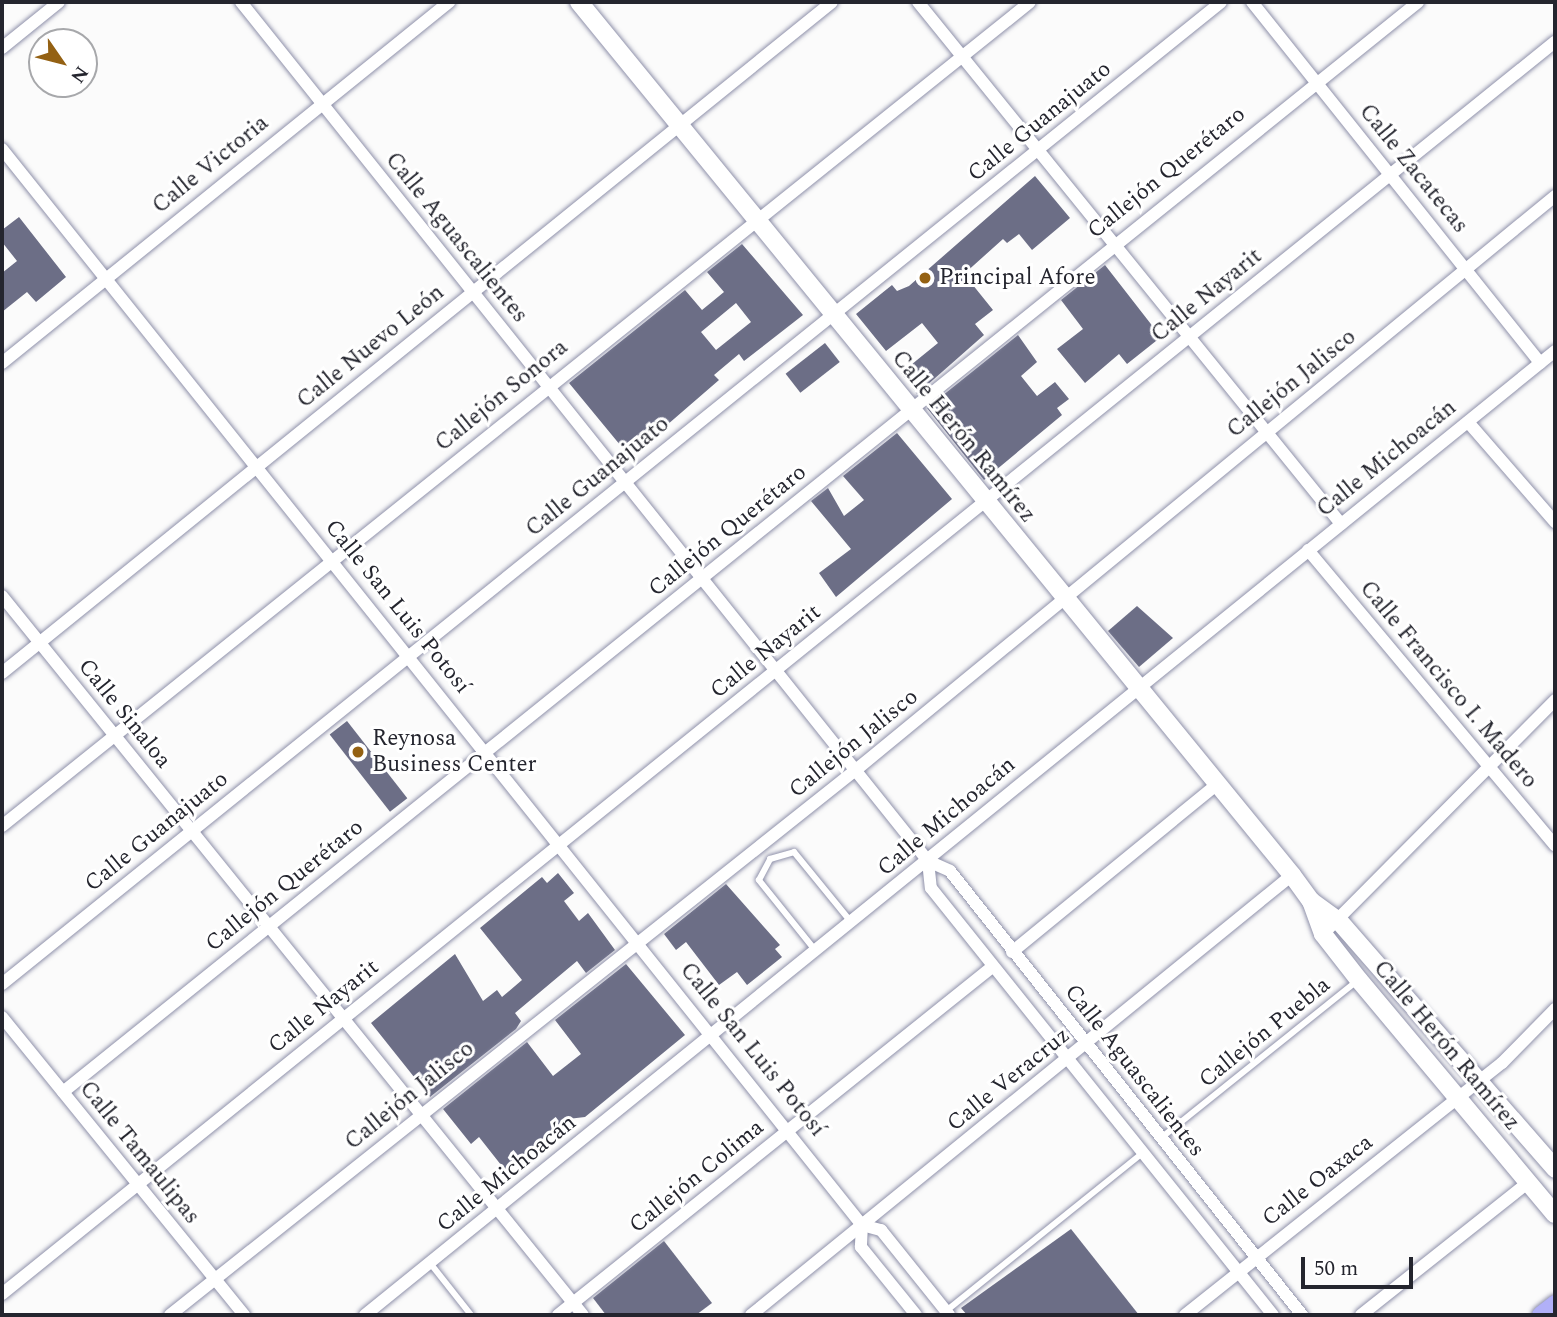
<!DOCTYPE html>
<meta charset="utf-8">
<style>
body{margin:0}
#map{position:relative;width:1557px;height:1317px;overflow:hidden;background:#fbfbfb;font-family:Spectral,serif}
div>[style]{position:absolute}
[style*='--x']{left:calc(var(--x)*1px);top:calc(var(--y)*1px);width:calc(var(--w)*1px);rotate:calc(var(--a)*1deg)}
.building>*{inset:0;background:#6c6e86;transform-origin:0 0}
.roads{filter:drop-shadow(0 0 2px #8f91aa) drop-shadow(0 0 2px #8f91aa)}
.lane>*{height:6px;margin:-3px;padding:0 3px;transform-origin:3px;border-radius:3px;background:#fff}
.street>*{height:12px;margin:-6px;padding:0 6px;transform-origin:6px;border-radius:6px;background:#fff}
.secondary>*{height:18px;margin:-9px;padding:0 9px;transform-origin:9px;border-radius:9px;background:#fff}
.primary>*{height:19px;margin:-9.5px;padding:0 9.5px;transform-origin:9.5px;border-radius:9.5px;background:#b1b0f8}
.dots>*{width:19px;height:19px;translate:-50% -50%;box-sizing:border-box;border:4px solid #fff;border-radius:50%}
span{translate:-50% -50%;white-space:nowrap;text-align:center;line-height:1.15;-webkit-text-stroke:6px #fff;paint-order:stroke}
.street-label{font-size:23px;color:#24252e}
.poi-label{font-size:23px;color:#24252e}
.left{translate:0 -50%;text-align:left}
.frame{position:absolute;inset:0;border:4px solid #24252e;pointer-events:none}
.north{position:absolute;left:28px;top:28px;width:70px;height:70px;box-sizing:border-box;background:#fff;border:2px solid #a7a8ab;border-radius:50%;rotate:125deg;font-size:19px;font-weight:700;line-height:28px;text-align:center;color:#24252e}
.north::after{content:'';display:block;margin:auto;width:24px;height:32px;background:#946113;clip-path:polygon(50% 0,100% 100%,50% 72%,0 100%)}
.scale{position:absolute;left:1301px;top:1257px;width:112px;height:32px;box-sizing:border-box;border:4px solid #24252e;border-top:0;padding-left:9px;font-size:21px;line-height:24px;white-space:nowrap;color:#24252e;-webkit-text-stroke:5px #fff;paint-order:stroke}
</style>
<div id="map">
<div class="building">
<div style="clip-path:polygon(1035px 176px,1070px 218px,1032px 250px,1019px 234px,1007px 243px,1003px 239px,964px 274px,993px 310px,975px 324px,984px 335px,917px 394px,901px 373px,938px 343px,922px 323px,886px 351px,856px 314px,892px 285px,897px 291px,909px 286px)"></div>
<div style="clip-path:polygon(19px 217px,66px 277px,36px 302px,27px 292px,2px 312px,2px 273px,17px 261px,2px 242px,2px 230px)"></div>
<div style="clip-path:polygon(evenodd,742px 244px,803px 315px,744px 361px,739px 354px,714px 375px,719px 380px,630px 457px,569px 383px,685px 290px,702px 310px,724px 292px,707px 272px,742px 244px,736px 303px,751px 322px,716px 350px,701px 332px,736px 303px)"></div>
<div style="clip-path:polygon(1105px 265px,1161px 337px,1127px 364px,1119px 354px,1085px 383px,1057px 349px,1083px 329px,1061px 300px)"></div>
<div style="clip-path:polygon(1018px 335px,1037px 362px,1021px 376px,1037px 396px,1055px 382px,1069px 399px,1057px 408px,1062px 415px,984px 480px,927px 408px)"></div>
<div style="left:825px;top:343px;width:24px;height:50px;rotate:52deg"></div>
<div style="clip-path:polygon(897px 433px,952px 499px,836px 597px,819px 573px,851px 549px,811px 501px,828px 488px,844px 516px,864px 500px,843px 476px)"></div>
<div style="clip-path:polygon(1137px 606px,1173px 638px,1139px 667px,1108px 631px)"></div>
<div style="left:347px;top:721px;width:98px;height:22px;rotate:52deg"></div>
<div style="clip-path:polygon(558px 873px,574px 893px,564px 901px,579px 921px,588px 913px,615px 950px,586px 973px,577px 961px,515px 1013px,521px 1021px,516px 1029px,430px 1097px,371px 1023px,455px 954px,483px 1001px,497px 990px,502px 997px,522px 980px,480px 928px,542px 877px,547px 883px)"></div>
<div style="clip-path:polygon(726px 884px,780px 945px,775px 949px,782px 957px,747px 985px,737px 972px,719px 985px,686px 942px,676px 950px,664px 934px)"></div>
<div style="clip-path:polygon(626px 964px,685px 1035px,585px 1117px,568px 1119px,505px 1170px,479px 1137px,471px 1144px,443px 1109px,527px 1042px,553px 1076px,581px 1054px,555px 1020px)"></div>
<div style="clip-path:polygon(1071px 1229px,1139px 1315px,967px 1315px,961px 1308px)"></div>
<div style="clip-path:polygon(664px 1241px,712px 1303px,696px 1315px,606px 1315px,593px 1298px)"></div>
</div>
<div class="roads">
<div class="lane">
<div style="--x:815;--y:950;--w:90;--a:-128.7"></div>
<div style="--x:759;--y:880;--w:24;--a:-62"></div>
<div style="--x:770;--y:859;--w:25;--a:-16"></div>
<div style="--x:794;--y:852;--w:90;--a:50.8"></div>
<div style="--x:1161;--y:1138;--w:251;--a:-38.7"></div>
<div style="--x:430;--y:1263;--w:66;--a:51.7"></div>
<div style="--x:946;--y:1311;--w:250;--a:-38.8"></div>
</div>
<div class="street">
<div style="--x:241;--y:2;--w:1100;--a:51.35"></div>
<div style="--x:928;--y:861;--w:24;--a:24"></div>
<div style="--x:950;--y:871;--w:567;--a:51.59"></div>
<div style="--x:918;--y:2;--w:672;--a:50.98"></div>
<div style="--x:1252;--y:2;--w:462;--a:51.4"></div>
<div style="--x:2;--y:48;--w:73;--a:-38.9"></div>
<div style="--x:2;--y:149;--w:1377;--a:51.37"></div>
<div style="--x:862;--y:1225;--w:20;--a:15"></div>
<div style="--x:881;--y:1230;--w:109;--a:51.3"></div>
<div style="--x:2;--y:363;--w:575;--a:-38.92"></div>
<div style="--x:1468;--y:422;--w:133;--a:49"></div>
<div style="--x:1308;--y:550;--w:385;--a:50.1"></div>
<div style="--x:2;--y:596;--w:924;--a:51.06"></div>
<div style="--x:2;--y:673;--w:1067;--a:-38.95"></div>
<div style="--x:2;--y:826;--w:1317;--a:-38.71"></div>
<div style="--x:928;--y:861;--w:27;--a:84"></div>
<div style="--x:931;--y:888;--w:547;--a:51.31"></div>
<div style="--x:1323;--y:934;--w:330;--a:-45.2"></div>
<div style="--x:1012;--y:952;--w:264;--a:-39.3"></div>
<div style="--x:2;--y:984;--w:1565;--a:-38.85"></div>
<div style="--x:2;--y:1017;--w:384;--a:50.9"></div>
<div style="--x:63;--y:1092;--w:1739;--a:-38.81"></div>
<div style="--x:862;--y:1225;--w:22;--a:93"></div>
<div style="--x:861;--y:1247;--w:87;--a:51"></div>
<div style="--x:2;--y:1294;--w:1995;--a:-38.88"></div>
<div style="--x:170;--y:1315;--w:878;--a:-38.48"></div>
<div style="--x:857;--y:769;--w:903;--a:-39.38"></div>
<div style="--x:365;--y:1315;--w:1531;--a:-39.01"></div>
<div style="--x:558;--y:1315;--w:556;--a:-38.72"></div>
<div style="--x:751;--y:1315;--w:697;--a:-39.12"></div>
<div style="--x:1185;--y:1315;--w:405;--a:-38.5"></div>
<div style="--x:1502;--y:1063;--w:76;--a:-45.5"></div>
<div style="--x:1361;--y:1315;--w:214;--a:-38.4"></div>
</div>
<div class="secondary">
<div style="--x:579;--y:2;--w:1127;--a:50.76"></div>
<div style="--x:1292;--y:875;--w:32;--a:54"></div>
<div style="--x:1311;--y:901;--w:35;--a:70"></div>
<div style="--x:1323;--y:934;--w:58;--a:52"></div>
<div style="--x:1359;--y:980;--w:305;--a:50.1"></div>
<div style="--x:1311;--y:901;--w:34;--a:36"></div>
<div style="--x:1339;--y:921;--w:329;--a:48.9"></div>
</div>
<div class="primary">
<div style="--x:1541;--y:1315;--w:18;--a:-38"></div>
</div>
</div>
<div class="dots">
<div style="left:925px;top:278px;background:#946113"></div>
<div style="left:358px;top:752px;background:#946113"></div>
</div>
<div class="street-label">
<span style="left:1040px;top:122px;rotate:-39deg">Calle Guanajuato</span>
<span style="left:211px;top:165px;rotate:-39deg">Calle Victoria</span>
<span style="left:1413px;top:169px;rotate:51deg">Calle Zacatecas</span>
<span style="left:1167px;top:173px;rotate:-39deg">Callejón Querétaro</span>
<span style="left:456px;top:238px;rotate:51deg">Calle Aguascalientes</span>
<span style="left:1207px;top:296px;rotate:-39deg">Calle Nayarit</span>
<span style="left:371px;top:347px;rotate:-39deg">Calle Nuevo León</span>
<span style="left:1292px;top:384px;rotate:-39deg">Callejón Jalisco</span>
<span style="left:502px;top:396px;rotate:-39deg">Callejón Sonora</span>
<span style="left:963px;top:437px;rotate:51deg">Calle Herón Ramírez</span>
<span style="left:1387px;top:459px;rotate:-39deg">Calle Michoacán</span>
<span style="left:598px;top:477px;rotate:-39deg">Calle Guanajuato</span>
<span style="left:728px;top:531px;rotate:-39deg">Callejón Querétaro</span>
<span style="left:397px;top:607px;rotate:51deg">Calle San Luis Potosí</span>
<span style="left:766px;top:652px;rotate:-39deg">Calle Nayarit</span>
<span style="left:1448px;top:685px;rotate:50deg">Calle Francisco I. Madero</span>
<span style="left:124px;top:714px;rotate:51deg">Calle Sinaloa</span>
<span style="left:854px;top:744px;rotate:-39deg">Callejón Jalisco</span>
<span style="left:947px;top:817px;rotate:-40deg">Calle Michoacán</span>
<span style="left:157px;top:832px;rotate:-39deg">Calle Guanajuato</span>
<span style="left:285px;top:886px;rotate:-39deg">Callejón Querétaro</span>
<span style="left:324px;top:1007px;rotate:-39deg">Calle Nayarit</span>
<span style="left:1265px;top:1033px;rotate:-39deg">Callejón Puebla</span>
<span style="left:1446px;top:1046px;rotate:50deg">Calle Herón Ramírez</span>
<span style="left:752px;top:1050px;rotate:51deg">Calle San Luis Potosí</span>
<span style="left:1134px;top:1071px;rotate:52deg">Calle Aguascalientes</span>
<span style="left:1009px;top:1080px;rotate:-39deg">Calle Veracruz</span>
<span style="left:410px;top:1096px;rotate:-39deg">Callejón Jalisco</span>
<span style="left:139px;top:1153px;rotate:51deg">Calle Tamaulipas</span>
<span style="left:507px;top:1174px;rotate:-39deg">Calle Michoacán</span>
<span style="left:697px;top:1177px;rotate:-39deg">Callejón Colima</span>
<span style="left:1318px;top:1181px;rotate:-38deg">Calle Oaxaca</span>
</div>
<div class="poi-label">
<span class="left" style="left:939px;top:278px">Principal Afore</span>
<span class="left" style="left:372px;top:752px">Reynosa<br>Business Center</span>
</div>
<div class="frame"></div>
<div class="north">N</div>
<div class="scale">50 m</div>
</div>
